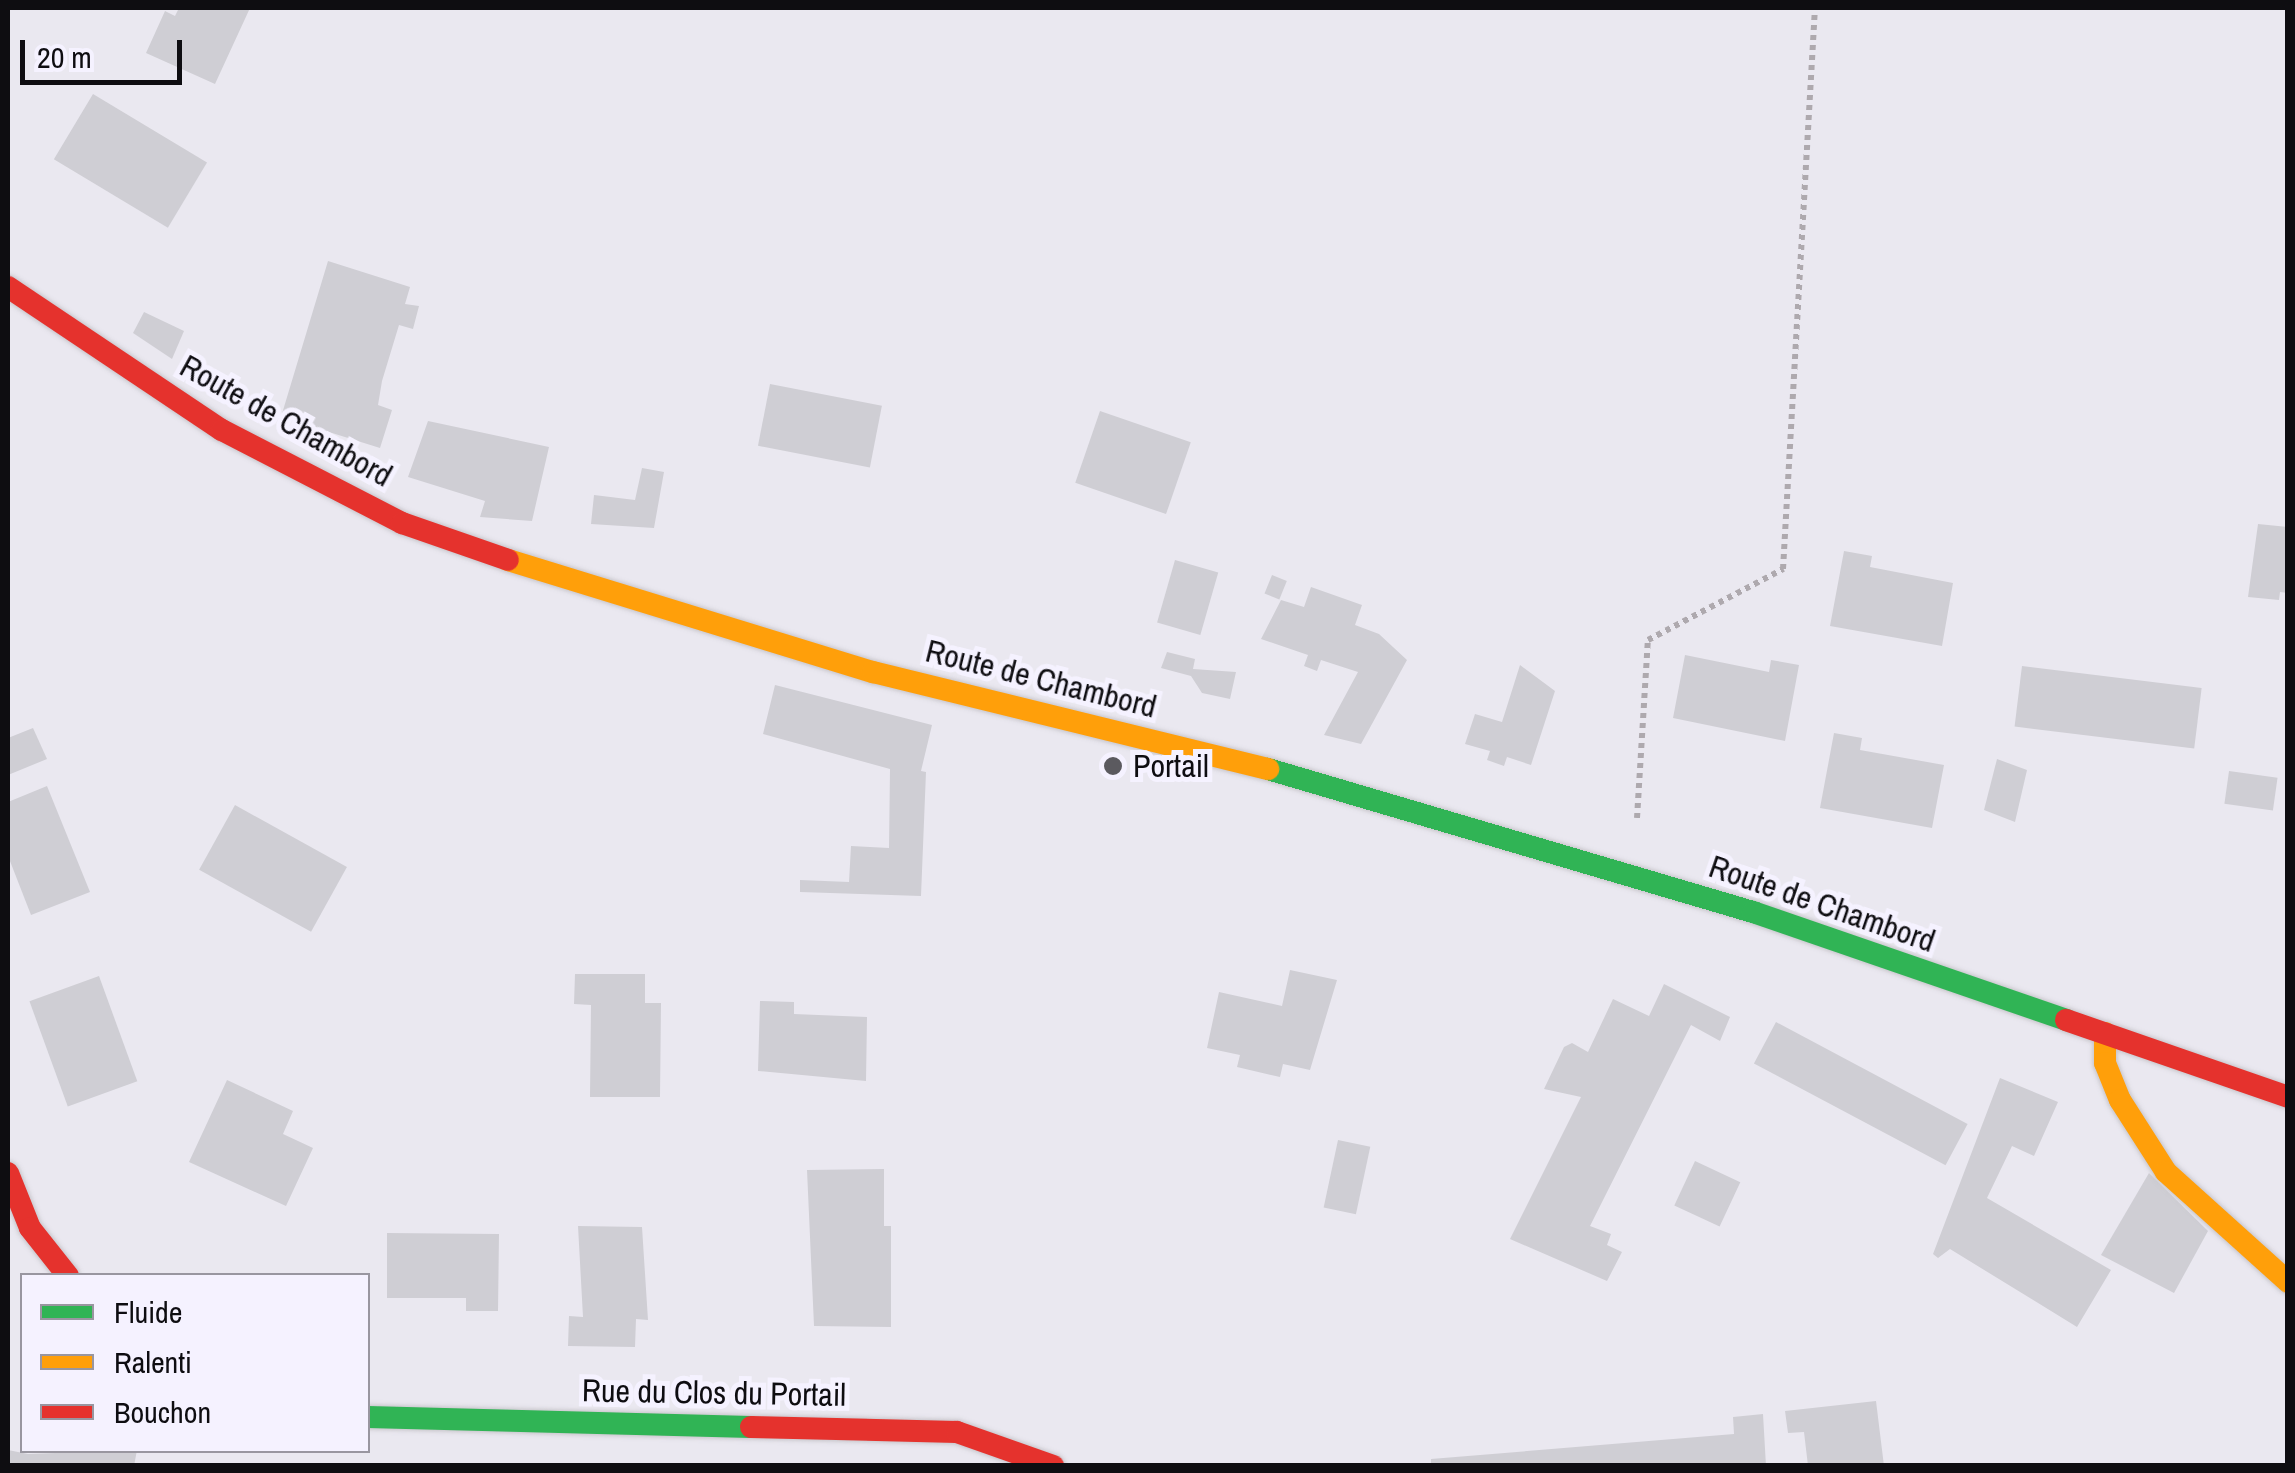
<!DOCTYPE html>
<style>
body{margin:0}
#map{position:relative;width:2295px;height:1473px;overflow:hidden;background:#eae8f0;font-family:"Archivo Narrow",sans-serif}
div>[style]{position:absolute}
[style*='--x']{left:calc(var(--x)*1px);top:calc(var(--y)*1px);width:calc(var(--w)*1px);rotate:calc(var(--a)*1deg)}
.building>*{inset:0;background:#cfced4;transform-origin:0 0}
.path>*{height:6px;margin-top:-3px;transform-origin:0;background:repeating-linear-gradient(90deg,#aea9ae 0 5px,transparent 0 10px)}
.roads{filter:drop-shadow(0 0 2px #c8c6cb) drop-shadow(0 0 2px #c8c6cb)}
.fast>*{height:22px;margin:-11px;padding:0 11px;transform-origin:11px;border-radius:11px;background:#30b455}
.slow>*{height:22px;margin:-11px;padding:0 11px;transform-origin:11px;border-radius:11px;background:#ff9f0a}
.jam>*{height:22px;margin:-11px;padding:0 11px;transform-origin:11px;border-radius:11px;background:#e5322d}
.dots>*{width:28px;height:28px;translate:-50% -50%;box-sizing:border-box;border:5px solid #f5f2ff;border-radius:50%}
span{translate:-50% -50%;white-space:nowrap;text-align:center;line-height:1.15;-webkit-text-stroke:10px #f5f2ff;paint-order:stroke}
.street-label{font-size:32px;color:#0e0d11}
.poi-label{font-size:32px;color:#0e0d11}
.left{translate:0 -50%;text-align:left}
.frame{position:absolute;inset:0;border:10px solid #0e0d11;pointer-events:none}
.legend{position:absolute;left:20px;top:1273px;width:350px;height:180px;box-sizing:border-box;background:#f5f2ff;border:2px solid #9996a0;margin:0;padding:12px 18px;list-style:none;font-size:30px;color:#0e0d11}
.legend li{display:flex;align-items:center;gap:20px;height:50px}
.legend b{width:50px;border:2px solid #9996a0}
.scale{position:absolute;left:20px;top:40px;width:162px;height:45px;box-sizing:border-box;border:5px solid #0e0d11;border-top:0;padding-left:12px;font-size:30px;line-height:35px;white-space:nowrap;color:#0e0d11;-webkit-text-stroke:8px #f5f2ff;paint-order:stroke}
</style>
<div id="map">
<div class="building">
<div style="clip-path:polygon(179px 8px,250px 8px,215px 84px,146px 53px,165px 11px,175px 16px)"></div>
<div style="left:93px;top:94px;width:133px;height:76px;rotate:31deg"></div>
<div style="clip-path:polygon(328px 261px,410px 287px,405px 304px,419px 306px,413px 329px,399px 325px,382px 381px,378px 405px,392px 410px,380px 448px,281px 417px)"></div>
<div style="clip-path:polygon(144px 312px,184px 331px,172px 359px,133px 333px)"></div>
<div style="left:770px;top:384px;width:114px;height:63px;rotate:11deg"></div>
<div style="left:1100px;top:411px;width:96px;height:76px;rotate:19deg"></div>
<div style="clip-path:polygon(428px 421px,549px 447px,532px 521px,480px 517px,485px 501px,408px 477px)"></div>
<div style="clip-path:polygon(642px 468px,664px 472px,654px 528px,591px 524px,594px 495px,635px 500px)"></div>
<div style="clip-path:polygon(2258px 524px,2288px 527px,2288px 593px,2280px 592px,2279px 600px,2248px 597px)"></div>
<div style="clip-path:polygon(1844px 551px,1872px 556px,1870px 567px,1953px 583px,1942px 646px,1830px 626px)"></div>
<div style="left:1175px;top:560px;width:45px;height:65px;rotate:16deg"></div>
<div style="left:1272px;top:575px;width:16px;height:20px;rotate:22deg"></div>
<div style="clip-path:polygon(1311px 587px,1362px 605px,1355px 625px,1379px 634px,1407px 660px,1361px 744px,1324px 735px,1358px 672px,1321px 660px,1317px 671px,1304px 666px,1308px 655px,1261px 639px,1281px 600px,1304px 607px)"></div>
<div style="clip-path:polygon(1167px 652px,1195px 659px,1193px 669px,1236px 672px,1230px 699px,1202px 693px,1191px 676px,1161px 668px)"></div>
<div style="clip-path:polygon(1685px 655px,1769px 672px,1771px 660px,1799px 665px,1785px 741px,1673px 718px)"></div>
<div style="clip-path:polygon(1520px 665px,1555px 691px,1531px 765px,1507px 757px,1504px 766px,1487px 760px,1490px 751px,1465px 744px,1475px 714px,1502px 722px)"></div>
<div style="left:2022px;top:666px;width:181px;height:61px;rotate:7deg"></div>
<div style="clip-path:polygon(775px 685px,932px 725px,921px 771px,926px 772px,921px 896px,800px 892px,800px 880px,849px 882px,851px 846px,889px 848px,890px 769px,763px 734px)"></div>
<div style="clip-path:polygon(33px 728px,47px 759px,8px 775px,8px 738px)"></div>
<div style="clip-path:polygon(1834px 733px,1862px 738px,1860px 750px,1944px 765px,1932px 828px,1820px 808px)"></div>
<div style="clip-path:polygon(1997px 759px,2027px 770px,2015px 822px,1984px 810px)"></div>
<div style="left:2229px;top:771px;width:49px;height:33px;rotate:8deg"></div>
<div style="clip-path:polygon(47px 786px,90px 892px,31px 915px,8px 856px,8px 802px)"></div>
<div style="left:235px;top:805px;width:128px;height:74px;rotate:29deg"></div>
<div style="clip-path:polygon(1290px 970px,1337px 980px,1310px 1070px,1283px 1064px,1280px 1077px,1237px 1067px,1240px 1055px,1207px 1048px,1219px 992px,1282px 1006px)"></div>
<div style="clip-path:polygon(575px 974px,645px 974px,645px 1003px,661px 1003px,660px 1097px,590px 1097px,591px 1005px,574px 1004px)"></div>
<div style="left:99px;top:976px;width:112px;height:74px;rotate:70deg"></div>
<div style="clip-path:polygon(1664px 984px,1730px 1017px,1720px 1041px,1691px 1025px,1590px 1226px,1611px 1234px,1607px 1245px,1622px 1252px,1607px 1281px,1510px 1239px,1581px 1097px,1544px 1089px,1564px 1047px,1572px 1043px,1588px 1052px,1613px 999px,1649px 1016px)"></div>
<div style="clip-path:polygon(760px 1001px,794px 1002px,794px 1014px,867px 1017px,866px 1081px,758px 1071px)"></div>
<div style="left:1776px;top:1022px;width:217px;height:47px;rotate:28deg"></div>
<div style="clip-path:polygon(2000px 1078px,2058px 1102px,2034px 1156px,2012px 1146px,1987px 1198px,2111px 1270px,2077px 1327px,1950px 1249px,1938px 1258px,1933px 1254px)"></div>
<div style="clip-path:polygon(227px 1080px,293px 1111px,283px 1134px,313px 1148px,286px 1206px,189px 1162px)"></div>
<div style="left:1338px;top:1140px;width:33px;height:69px;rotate:12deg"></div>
<div style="left:1695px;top:1161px;width:50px;height:49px;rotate:25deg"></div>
<div style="clip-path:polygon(884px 1169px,884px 1226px,891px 1226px,891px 1327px,814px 1326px,807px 1170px)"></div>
<div style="clip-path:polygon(2149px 1173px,2208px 1231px,2174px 1293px,2101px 1255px)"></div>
<div style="clip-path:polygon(578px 1226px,642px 1227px,648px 1320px,636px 1319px,635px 1347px,568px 1346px,569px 1316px,583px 1317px)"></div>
<div style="clip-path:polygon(387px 1233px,499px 1234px,498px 1311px,466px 1311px,466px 1298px,387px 1298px)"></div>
<div style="clip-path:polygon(1876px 1401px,1884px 1466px,1808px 1466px,1804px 1432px,1788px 1433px,1785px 1411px)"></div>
<div style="clip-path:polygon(1763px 1414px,1766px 1466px,1431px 1466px,1431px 1459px,1734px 1434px,1733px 1417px)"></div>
<div style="clip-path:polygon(8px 1450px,28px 1454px,137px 1450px,134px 1466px,8px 1466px)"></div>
</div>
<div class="path">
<div style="--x:1637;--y:818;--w:178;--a:-86.5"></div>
<div style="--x:1648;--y:640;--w:153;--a:-27.7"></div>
<div style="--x:1783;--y:569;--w:562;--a:-86.74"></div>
</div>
<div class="roads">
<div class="fast">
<div style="--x:1268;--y:769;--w:506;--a:16.43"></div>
<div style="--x:1753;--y:912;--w:331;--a:19"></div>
<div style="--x:368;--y:1417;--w:383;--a:1.5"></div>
</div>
<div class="slow">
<div style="--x:508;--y:560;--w:382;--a:17.1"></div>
<div style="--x:873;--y:672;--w:407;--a:13.8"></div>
<div style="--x:2105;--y:1033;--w:30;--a:90"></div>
<div style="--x:2105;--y:1063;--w:40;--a:68"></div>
<div style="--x:2120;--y:1100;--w:85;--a:57.4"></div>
<div style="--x:2166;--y:1172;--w:164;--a:42"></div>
</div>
<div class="jam">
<div style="--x:8;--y:287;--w:257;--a:33.8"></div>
<div style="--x:222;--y:430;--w:203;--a:27.3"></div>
<div style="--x:402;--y:523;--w:112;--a:19.2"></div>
<div style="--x:2066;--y:1020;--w:235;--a:19.1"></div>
<div style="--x:8;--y:1173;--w:59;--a:68.2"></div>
<div style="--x:30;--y:1228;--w:61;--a:51.6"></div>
<div style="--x:751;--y:1427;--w:206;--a:1.4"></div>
<div style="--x:957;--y:1432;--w:102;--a:19.5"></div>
</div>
</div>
<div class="dots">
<div style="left:1113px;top:766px;background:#5b5a5f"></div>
</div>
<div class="street-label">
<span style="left:286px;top:421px;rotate:29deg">Route de Chambord</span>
<span style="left:1041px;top:679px;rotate:14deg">Route de Chambord</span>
<span style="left:1822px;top:904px;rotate:19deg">Route de Chambord</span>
<span style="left:714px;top:1393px;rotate:1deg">Rue du Clos du Portail</span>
</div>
<div class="poi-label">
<span class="left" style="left:1133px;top:766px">Portail</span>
</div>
<div class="frame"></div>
<ul class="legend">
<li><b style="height:12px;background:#30b455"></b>Fluide</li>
<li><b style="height:12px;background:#ff9f0a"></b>Ralenti</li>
<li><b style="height:12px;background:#e5322d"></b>Bouchon</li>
</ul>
<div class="scale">20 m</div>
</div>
